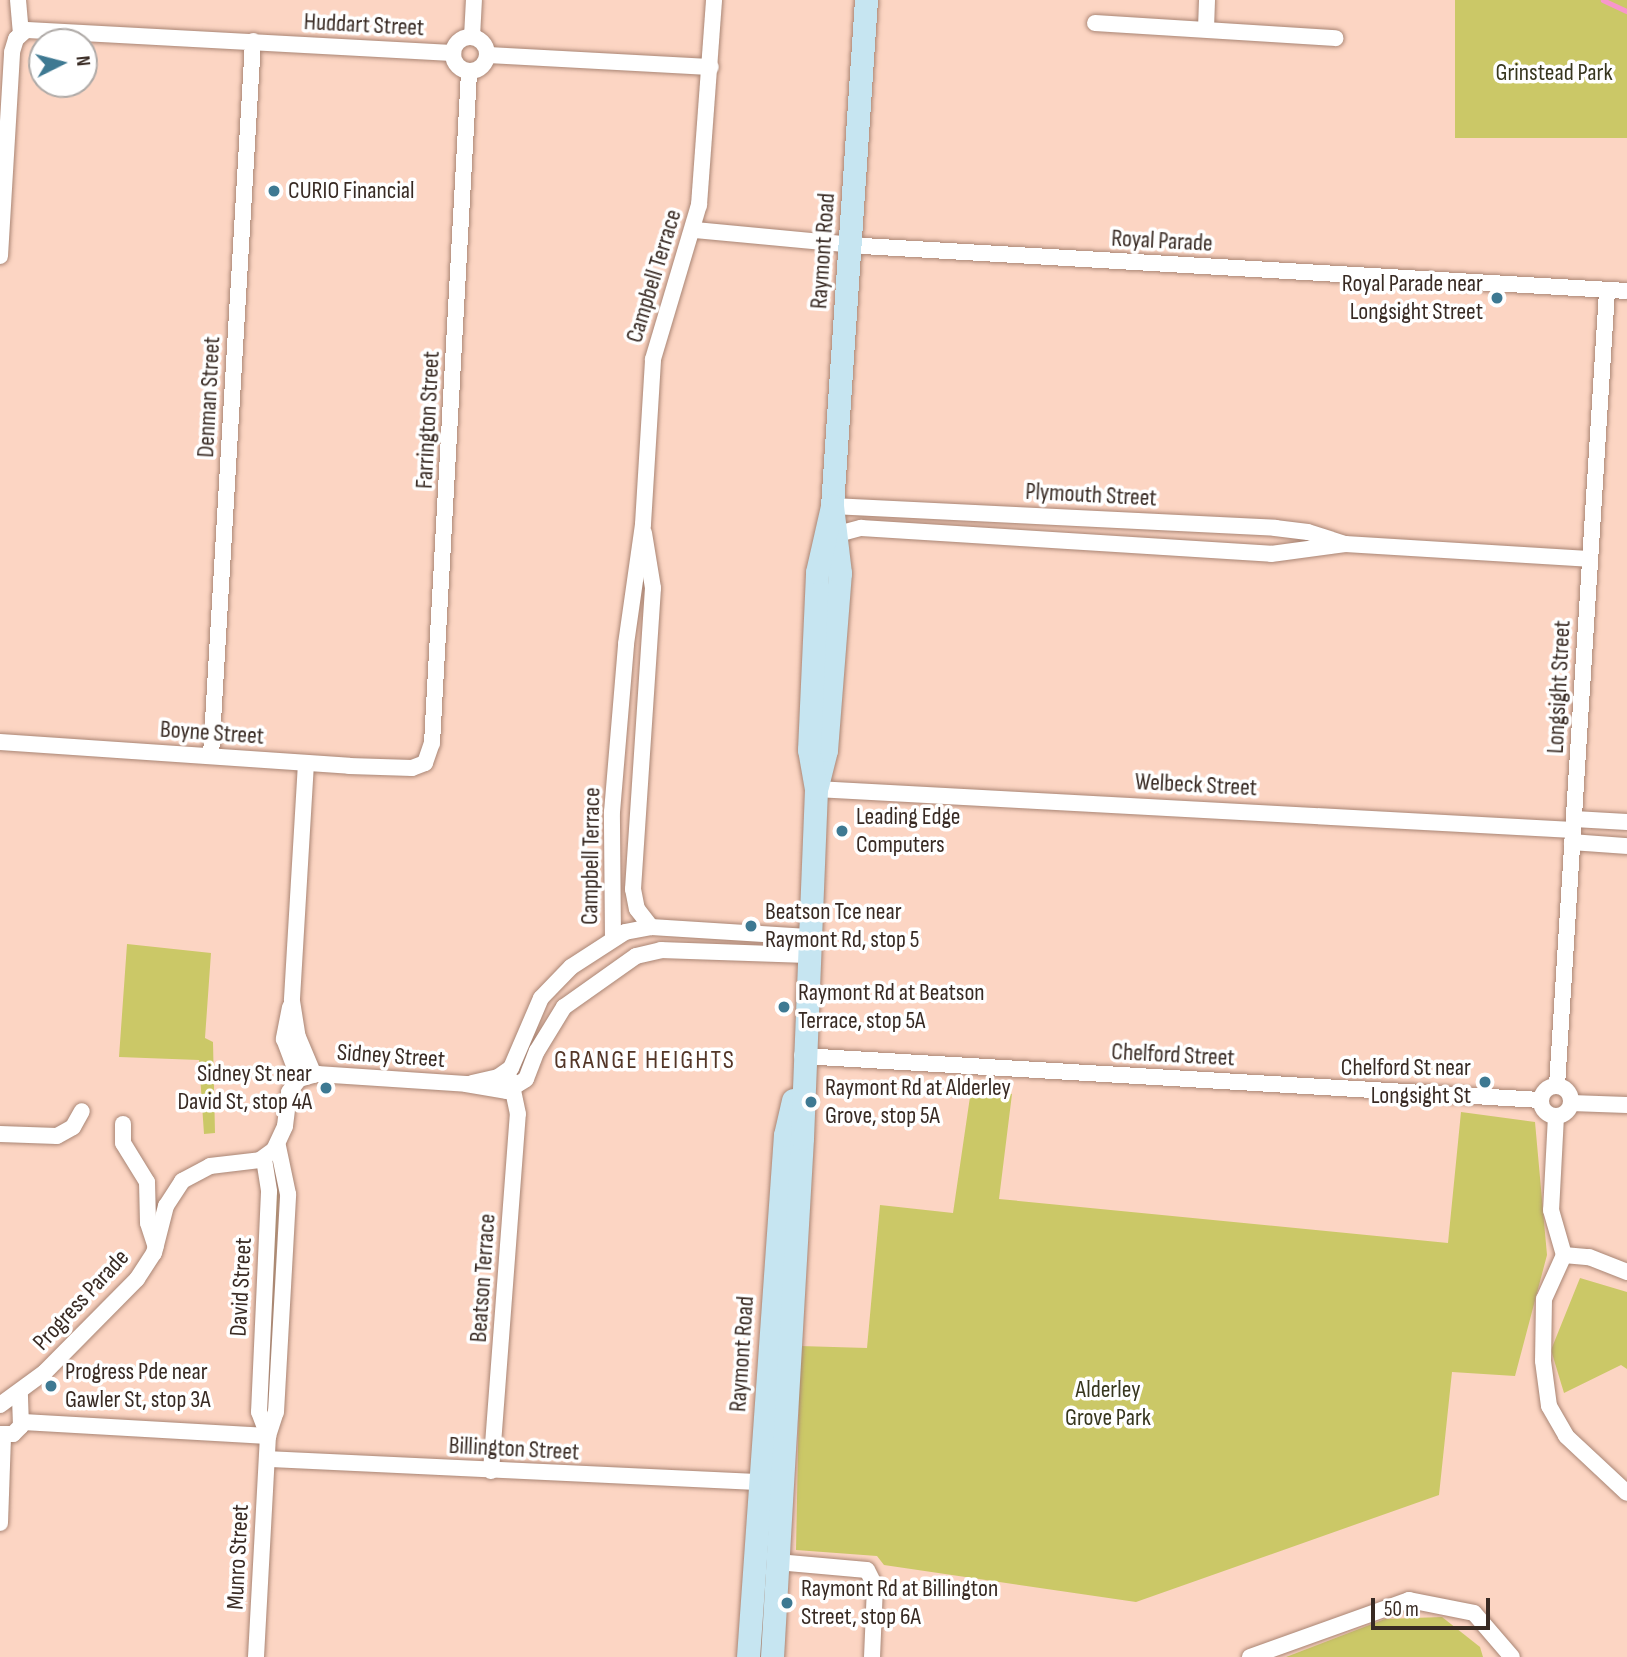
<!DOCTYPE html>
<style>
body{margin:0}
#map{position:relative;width:1627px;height:1657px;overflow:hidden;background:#fcd5c3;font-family:"Sofia Sans Condensed",sans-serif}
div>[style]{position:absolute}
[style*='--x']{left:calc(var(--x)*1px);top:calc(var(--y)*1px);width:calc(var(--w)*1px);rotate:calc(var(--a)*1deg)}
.green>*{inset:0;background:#cbc867;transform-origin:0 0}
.stream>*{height:4.5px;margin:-2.25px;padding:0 2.25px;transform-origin:2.25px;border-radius:2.25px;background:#f797cb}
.roads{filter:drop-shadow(0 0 2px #a98574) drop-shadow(0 0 2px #a98574)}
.minor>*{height:16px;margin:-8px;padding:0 8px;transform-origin:8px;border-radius:8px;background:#fff}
.minor>.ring{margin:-8px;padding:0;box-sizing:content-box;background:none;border:16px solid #fff;border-radius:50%}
.secondary>*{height:23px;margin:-11.5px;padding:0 11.5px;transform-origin:11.5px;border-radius:11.5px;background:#c6e5f1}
.dots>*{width:19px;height:19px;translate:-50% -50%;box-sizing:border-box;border:4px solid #fff;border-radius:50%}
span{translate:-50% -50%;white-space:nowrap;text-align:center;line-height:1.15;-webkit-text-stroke:7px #fff;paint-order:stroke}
.street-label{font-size:24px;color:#382a23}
.park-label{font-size:24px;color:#37361e}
.poi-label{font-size:24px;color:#382a23}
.left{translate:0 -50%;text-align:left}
.right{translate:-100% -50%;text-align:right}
.neighbourhood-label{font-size:26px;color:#543627;letter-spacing:2px}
.north{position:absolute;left:28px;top:28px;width:70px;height:70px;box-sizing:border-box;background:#fff;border:2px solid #afaaa7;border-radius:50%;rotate:84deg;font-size:19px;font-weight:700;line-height:28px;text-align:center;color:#382a23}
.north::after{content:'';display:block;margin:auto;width:24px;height:32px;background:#3e7992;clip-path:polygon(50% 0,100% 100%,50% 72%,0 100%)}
.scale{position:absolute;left:1371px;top:1598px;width:119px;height:32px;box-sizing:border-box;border:4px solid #382a23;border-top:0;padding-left:9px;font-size:21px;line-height:24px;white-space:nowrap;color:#382a23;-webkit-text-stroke:5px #fff;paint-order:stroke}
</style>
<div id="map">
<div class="green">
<div style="left:1455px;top:0;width:172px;height:138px"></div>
<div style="clip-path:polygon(127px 944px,211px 953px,205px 1038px,213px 1042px,215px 1133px,204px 1134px,199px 1060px,119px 1057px)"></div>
<div style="clip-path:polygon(971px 1090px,1012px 1094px,999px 1199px,1448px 1243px,1461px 1112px,1535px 1122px,1547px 1255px,1515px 1376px,1452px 1372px,1439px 1495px,1136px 1602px,884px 1565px,877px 1556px,796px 1550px,800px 1346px,867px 1348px,880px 1205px,953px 1213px)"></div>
<div style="clip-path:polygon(279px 1186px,270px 1411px,266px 1411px,276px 1188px)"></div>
<div style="clip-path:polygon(1580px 1278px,1627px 1292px,1627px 1369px,1621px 1365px,1564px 1393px,1551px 1350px)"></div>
<div style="clip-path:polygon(1442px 1617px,1480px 1647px,1483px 1657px,1286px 1657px,1385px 1619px)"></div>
</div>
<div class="stream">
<div style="--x:1603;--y:0;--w:26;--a:25"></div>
</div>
<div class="roads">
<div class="minor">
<div style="--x:18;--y:0;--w:33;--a:85"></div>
<div style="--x:1095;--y:23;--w:241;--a:3.6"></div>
<div style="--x:1206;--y:29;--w:29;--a:-88"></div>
<div class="ring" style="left:453px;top:37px;width:18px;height:18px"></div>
<div style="--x:472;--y:37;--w:37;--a:-87"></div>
<div style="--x:487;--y:55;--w:224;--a:3.1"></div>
<div style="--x:695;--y:230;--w:169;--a:5.4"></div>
<div style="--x:863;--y:246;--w:765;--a:3.37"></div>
<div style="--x:0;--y:256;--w:204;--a:-86.6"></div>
<div style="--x:12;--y:52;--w:14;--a:-73"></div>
<div style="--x:16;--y:39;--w:13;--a:-42"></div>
<div style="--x:26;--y:30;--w:428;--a:3.1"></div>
<div style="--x:832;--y:506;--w:444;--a:2.8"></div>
<div style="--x:1275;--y:528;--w:33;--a:7"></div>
<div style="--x:1308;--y:532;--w:39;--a:18"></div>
<div style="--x:644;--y:533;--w:56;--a:80.7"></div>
<div style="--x:653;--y:588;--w:302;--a:93.8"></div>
<div style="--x:633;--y:889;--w:20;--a:79"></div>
<div style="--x:637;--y:909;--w:23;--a:52"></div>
<div style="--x:838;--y:534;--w:24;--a:-15"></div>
<div style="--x:861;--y:528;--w:411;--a:3.6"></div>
<div style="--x:1271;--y:554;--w:75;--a:-7.7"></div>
<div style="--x:1345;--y:544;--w:244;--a:3.5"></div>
<div style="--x:0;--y:742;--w:350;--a:3.9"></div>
<div style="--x:349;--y:766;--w:63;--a:1.8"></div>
<div style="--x:412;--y:768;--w:14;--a:-21"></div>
<div style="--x:425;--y:763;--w:21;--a:-71"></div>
<div style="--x:432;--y:743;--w:672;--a:-86.84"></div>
<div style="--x:211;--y:755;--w:715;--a:-86.63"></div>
<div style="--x:306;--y:763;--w:238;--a:93.4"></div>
<div style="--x:292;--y:1001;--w:36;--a:81"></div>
<div style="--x:298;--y:1037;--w:41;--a:67.2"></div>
<div style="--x:816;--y:789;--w:758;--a:3.1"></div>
<div style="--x:1574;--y:819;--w:53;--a:3.2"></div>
<div style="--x:1572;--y:842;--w:55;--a:4.2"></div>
<div style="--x:613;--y:939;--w:127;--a:-90.5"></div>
<div style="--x:612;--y:812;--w:169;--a:-85.2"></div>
<div style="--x:626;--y:644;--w:121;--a:-81.9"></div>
<div style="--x:643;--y:524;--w:165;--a:-86.5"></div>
<div style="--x:653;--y:359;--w:161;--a:-73.4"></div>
<div style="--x:699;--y:205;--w:206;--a:-85.8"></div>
<div style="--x:290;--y:1007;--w:33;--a:101"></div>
<div style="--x:284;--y:1039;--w:43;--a:69.4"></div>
<div style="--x:802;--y:1056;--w:739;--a:3.41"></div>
<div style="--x:472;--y:1083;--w:27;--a:-13"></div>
<div style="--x:498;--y:1077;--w:16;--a:-35"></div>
<div style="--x:511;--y:1068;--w:76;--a:-66.8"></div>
<div style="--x:541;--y:998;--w:43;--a:-45.9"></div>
<div style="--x:571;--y:967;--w:64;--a:-32.9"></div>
<div style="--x:625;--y:932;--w:26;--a:-11"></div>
<div style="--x:651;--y:927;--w:157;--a:3.6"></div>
<div class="ring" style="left:1541px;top:1086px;width:14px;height:14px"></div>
<div style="--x:1557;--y:1086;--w:797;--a:-86.4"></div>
<div style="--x:1571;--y:1103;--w:56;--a:2"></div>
<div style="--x:1556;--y:1116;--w:94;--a:93"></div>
<div style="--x:1551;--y:1210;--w:47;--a:73.9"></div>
<div style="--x:123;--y:1124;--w:19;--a:90"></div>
<div style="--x:123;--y:1143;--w:46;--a:58.4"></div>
<div style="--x:147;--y:1182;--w:41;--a:88.6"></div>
<div style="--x:148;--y:1223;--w:25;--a:72"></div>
<div style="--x:0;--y:1134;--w:57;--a:2"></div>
<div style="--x:57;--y:1136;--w:18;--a:-29"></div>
<div style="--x:73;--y:1127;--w:18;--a:-61"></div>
<div style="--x:264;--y:1159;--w:33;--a:81"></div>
<div style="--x:269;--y:1192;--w:220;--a:92.6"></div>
<div style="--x:259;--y:1412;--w:26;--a:69"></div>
<div style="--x:1564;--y:1255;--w:48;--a:114.4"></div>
<div style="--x:1544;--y:1299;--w:62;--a:90.9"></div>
<div style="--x:1543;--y:1361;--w:45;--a:82.4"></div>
<div style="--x:1549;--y:1406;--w:34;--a:60"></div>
<div style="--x:1566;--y:1436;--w:83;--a:43.1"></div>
<div style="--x:1564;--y:1255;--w:25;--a:5"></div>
<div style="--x:1589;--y:1257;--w:41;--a:21.5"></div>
<div style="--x:0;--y:1405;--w:56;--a:-36.3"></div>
<div style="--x:45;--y:1372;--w:131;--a:-45.3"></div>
<div style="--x:137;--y:1279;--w:31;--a:-57"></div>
<div style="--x:154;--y:1253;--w:49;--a:-75.7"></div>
<div style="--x:166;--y:1206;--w:30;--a:-57"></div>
<div style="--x:182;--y:1181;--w:32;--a:-28"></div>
<div style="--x:210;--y:1166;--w:50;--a:-6.8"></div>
<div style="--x:260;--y:1160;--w:17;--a:-36"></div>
<div style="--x:274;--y:1150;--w:26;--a:-65"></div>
<div style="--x:285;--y:1126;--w:34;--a:-83"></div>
<div style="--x:289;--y:1092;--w:16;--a:-52"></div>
<div style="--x:299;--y:1079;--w:19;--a:-16"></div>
<div style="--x:317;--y:1074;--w:149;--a:3.8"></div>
<div style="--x:466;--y:1084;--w:42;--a:9.7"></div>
<div style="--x:507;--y:1091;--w:22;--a:-32"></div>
<div style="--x:526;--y:1079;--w:30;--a:-69"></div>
<div style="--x:537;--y:1051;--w:52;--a:-58.5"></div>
<div style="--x:564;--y:1007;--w:88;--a:-35.3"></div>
<div style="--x:636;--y:956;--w:26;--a:-13"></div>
<div style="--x:661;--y:950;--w:146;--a:2"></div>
<div style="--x:23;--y:1422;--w:245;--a:3.3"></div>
<div style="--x:0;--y:1434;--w:13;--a:0"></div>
<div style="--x:13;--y:1434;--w:11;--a:-45"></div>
<div style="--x:21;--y:1426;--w:33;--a:-92"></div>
<div style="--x:268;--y:1459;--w:492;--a:2.7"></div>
<div style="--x:491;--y:1471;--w:358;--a:-85.7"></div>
<div style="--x:518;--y:1114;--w:35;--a:-102"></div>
<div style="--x:0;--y:1523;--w:88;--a:-88"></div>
<div style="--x:777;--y:1562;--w:90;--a:5.1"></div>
<div style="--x:867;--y:1570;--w:18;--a:63"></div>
<div style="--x:875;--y:1586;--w:71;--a:92.4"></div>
<div style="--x:256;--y:1657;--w:221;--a:-86.9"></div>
<div style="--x:268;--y:1436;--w:25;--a:-72"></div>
<div style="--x:276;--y:1412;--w:218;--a:-86.8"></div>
<div style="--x:288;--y:1194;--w:49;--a:-101.8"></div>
<div style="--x:1250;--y:1657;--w:169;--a:-19.7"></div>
<div style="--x:1409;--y:1600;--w:66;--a:11.3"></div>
<div style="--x:1474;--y:1613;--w:58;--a:49.2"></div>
</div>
<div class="secondary">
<div style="--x:817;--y:786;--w:37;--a:-76"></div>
<div style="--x:826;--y:750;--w:178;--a:-85.5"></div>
<div style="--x:840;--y:573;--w:67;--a:-96.8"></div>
<div style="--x:832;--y:506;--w:507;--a:-86.16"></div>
<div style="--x:748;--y:1657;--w:523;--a:-85.95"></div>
<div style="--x:785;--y:1135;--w:36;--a:-77"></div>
<div style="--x:772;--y:1657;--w:520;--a:-86.69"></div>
<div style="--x:802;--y:1138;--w:349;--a:-87.7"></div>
<div style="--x:816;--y:789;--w:40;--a:-100"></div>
<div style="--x:809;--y:750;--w:178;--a:-87.4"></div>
<div style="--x:817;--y:572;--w:68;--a:-77.2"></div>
</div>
</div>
<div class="dots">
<div style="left:274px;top:191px;background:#3e7992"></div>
<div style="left:1497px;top:298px;background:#3e7992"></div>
<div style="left:842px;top:831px;background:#3e7992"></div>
<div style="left:751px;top:926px;background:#3e7992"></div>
<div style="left:784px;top:1007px;background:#3e7992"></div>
<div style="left:1485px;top:1082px;background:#3e7992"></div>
<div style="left:326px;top:1088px;background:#3e7992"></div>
<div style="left:811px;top:1102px;background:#3e7992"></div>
<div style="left:51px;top:1386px;background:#3e7992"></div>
<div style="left:787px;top:1603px;background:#3e7992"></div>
</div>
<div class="street-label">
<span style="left:364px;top:25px;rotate:3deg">Huddart Street</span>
<span style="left:1162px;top:241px;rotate:3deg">Royal Parade</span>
<span style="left:823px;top:251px;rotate:-86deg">Raymont Road</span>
<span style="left:654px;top:276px;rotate:-73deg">Campbell Terrace</span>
<span style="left:209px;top:397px;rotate:-87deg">Denman Street</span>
<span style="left:428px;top:420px;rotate:-87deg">Farrington Street</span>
<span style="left:1091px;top:495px;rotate:3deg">Plymouth Street</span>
<span style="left:1559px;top:687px;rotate:-87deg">Longsight Street</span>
<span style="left:212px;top:733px;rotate:4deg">Boyne Street</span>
<span style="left:1196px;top:785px;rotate:3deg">Welbeck Street</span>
<span style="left:591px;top:856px;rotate:-89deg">Campbell Terrace</span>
<span style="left:1173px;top:1055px;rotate:3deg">Chelford Street</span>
<span style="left:391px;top:1056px;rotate:4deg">Sidney Street</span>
<span style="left:483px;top:1278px;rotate:-86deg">Beatson Terrace</span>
<span style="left:241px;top:1287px;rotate:-87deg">David Street</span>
<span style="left:81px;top:1300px;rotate:-47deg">Progress Parade</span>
<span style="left:742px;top:1354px;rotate:-86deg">Raymont Road</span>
<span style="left:514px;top:1449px;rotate:3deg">Billington Street</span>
<span style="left:238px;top:1557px;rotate:-87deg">Munro Street</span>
</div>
<div class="park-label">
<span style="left:1554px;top:73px">Grinstead Park</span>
<span style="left:1108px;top:1404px">Alderley<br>Grove Park</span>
</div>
<div class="poi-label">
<span class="left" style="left:288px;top:191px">CURIO Financial</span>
<span class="right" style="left:1483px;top:298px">Royal Parade near<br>Longsight Street</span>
<span class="left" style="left:856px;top:831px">Leading Edge<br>Computers</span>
<span class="left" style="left:765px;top:926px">Beatson Tce near<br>Raymont Rd, stop 5</span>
<span class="left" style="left:798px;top:1007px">Raymont Rd at Beatson<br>Terrace, stop 5A</span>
<span class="right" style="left:1471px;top:1082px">Chelford St near<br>Longsight St</span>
<span class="right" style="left:312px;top:1088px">Sidney St near<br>David St, stop 4A</span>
<span class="left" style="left:825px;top:1102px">Raymont Rd at Alderley<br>Grove, stop 5A</span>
<span class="left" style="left:65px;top:1386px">Progress Pde near<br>Gawler St, stop 3A</span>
<span class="left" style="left:801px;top:1603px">Raymont Rd at Billington<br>Street, stop 6A</span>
</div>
<div class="neighbourhood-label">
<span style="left:645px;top:1061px">GRANGE HEIGHTS</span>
</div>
<div class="north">N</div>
<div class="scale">50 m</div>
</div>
